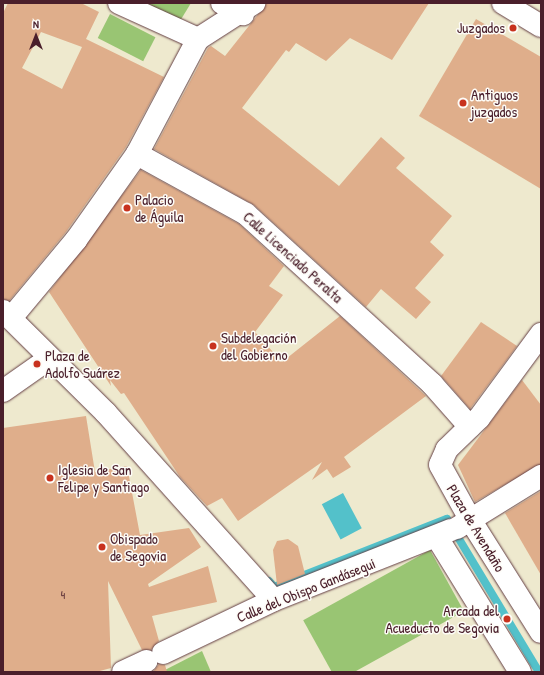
<!DOCTYPE html>
<meta charset="utf-8">
<style>
body{margin:0}
#map{position:relative;width:544px;height:675px;overflow:hidden;background:#eee9ce;font-family:"Patrick Hand",sans-serif}
div>[style]{position:absolute}
[style*='--x']{left:calc(var(--x)*1px);top:calc(var(--y)*1px);width:calc(var(--w)*1px);rotate:calc(var(--a)*1deg)}
.green>*{inset:0;background:#99c573;transform-origin:0 0}
.water>*{inset:0;background:#53c1ca;transform-origin:0 0}
.stream>*{height:8px;margin:-4px;padding:0 4px;transform-origin:4px;border-radius:4px;background:#53c1ca}
.building>*{inset:0;background:#dfae8b}
.roads{filter:drop-shadow(0 0 1px #633d43) drop-shadow(0 0 1px #633d43)}
.street>*{height:22px;margin:-11px;padding:0 11px;transform-origin:11px;border-radius:11px;background:#fff}
.dots>*{width:11px;height:11px;translate:-50% -50%;box-sizing:border-box;border:2px solid #fdfcf7;border-radius:50%}
span{translate:-50% -50%;white-space:nowrap;text-align:center;line-height:1.15;-webkit-text-stroke:3px #fdfcf7;paint-order:stroke}
.number-label{font-size:13px;color:#6f4343}
.number-label span{-webkit-text-stroke-width:0}
.poi-label{font-size:15px;color:#4a1f2b}
.right{translate:-100% -50%;text-align:right}
.left{translate:0 -50%;text-align:left}
.street-label{font-size:15px;color:#4a1f2b}
.frame{position:absolute;inset:0;border:4px solid #4a1f2b;pointer-events:none}
.north{position:absolute;left:16px;top:16px;width:40px;height:40px;-webkit-text-stroke:3px #fdfcf7;paint-order:stroke;rotate:0deg;font-size:11px;font-weight:700;line-height:16px;text-align:center;color:#4a1f2b}
.north::after{content:'';display:block;margin:auto;width:14px;height:18px;background:#4a1f2b;clip-path:polygon(50% 0,100% 100%,50% 72%,0 100%)}
</style>
<div id="map">
<div class="green">
<div style="clip-path:polygon(143px 3px,191px 3px,180px 21px)"></div>
<div style="left:110px;top:14px;width:51px;height:27px;rotate:27deg"></div>
<div style="left:430px;top:550px;width:70px;height:145px;rotate:61deg"></div>
<div style="clip-path:polygon(202px 651px,211px 672px,161px 672px)"></div>
</div>
<div class="water">
<div style="left:343px;top:493px;width:40px;height:24px;rotate:62deg"></div>
</div>
<div class="stream">
<div style="--x:269;--y:581;--w:8;--a:50"></div>
<div style="--x:274;--y:587;--w:186;--a:-21.5"></div>
<div style="--x:447;--y:519;--w:179;--a:59"></div>
</div>
<div class="building">
<div style="clip-path:polygon(evenodd,8px 3px,81px 3px,99px 12px,86px 39px,164px 77px,126px 147px,66px 232px,9px 301px,3px 299px,3px 13px,8px 3px,41px 32px,82px 47px,62px 89px,22px 68px,41px 32px)"></div>
<div style="clip-path:polygon(267px 3px,429px 3px,392px 60px,350px 38px,326px 61px,296px 43px,289px 52px,286px 50px,242px 108px,339px 186px,381px 137px,405px 158px,396px 168px,452px 216px,430px 242px,444px 255px,415px 288px,431px 302px,416px 319px,381px 289px,366px 307px,254px 205px,154px 149px,208px 48px,211px 46px,225px 56px)"></div>
<div style="clip-path:polygon(476px 19px,541px 57px,541px 189px,419px 116px)"></div>
<div style="clip-path:polygon(141px 170px,239px 224px,284px 266px,269px 286px,283px 295px,255px 332px,282px 362px,340px 316px,426px 396px,344px 457px,351px 467px,333px 478px,327px 469px,312px 480px,322px 462px,238px 521px,222px 498px,207px 506px,180px 477px,124px 393px,121px 394px,110px 380px,111px 386px,49px 292px)"></div>
<div style="clip-path:polygon(481px 322px,517px 346px,470px 409px,441px 376px)"></div>
<div style="clip-path:polygon(522px 380px,541px 405px,541px 464px,475px 502px,458px 465px)"></div>
<div style="clip-path:polygon(86px 416px,95px 472px,127px 466px,140px 535px,189px 528px,201px 547px,148px 584px,149px 587px,208px 566px,217px 602px,152px 616px,159px 641px,151px 650px,142px 650px,108px 581px,111px 668px,96px 672px,3px 672px,3px 428px)"></div>
<div style="clip-path:polygon(541px 491px,541px 575px,505px 513px)"></div>
<div style="clip-path:polygon(288px 539px,298px 546px,305px 574px,277px 585px,273px 550px,277px 541px)"></div>
<div style="clip-path:polygon(159px 664px,165px 665px,167px 672px,153px 672px)"></div>
</div>
<div class="roads">
<div class="street">
<div style="--x:119;--y:3;--w:87;--a:24.5"></div>
<div style="--x:222;--y:3;--w:24;--a:28"></div>
<div style="--x:503;--y:3;--w:44;--a:31.2"></div>
<div style="--x:137;--y:154;--w:124;--a:28.8"></div>
<div style="--x:246;--y:214;--w:252;--a:42.4"></div>
<div style="--x:432;--y:384;--w:57;--a:48.5"></div>
<div style="--x:3;--y:311;--w:145;--a:44.7"></div>
<div style="--x:106;--y:413;--w:251;--a:48.1"></div>
<div style="--x:11;--y:318;--w:102;--a:-50.2"></div>
<div style="--x:76;--y:240;--w:105;--a:-54.7"></div>
<div style="--x:137;--y:154;--w:130;--a:-62.1"></div>
<div style="--x:198;--y:39;--w:67;--a:-32.7"></div>
<div style="--x:541;--y:334;--w:104;--a:126.4"></div>
<div style="--x:479;--y:418;--w:45;--a:135.9"></div>
<div style="--x:447;--y:449;--w:17;--a:114"></div>
<div style="--x:440;--y:465;--w:64;--a:61"></div>
<div style="--x:471;--y:521;--w:131;--a:57.8"></div>
<div style="--x:3;--y:391;--w:57;--a:-35.1"></div>
<div style="--x:457;--y:528;--w:99;--a:-31.8"></div>
<div style="--x:438;--y:539;--w:156;--a:58.3"></div>
<div style="--x:163;--y:653;--w:123;--a:-25.5"></div>
<div style="--x:274;--y:600;--w:190;--a:-21.6"></div>
<div style="--x:123;--y:672;--w:26;--a:-25"></div>
</div>
</div>
<div class="dots">
<div style="left:513px;top:28px;background:#c8321e"></div>
<div style="left:463px;top:103px;background:#c8321e"></div>
<div style="left:127px;top:208px;background:#c8321e"></div>
<div style="left:213px;top:346px;background:#c8321e"></div>
<div style="left:37px;top:364px;background:#c8321e"></div>
<div style="left:50px;top:478px;background:#c8321e"></div>
<div style="left:102px;top:547px;background:#c8321e"></div>
<div style="left:507px;top:619px;background:#c8321e"></div>
</div>
<div class="number-label">
<span style="left:63px;top:594px">4</span>
</div>
<div class="poi-label">
<span class="right" style="left:505px;top:28px">Juzgados</span>
<span class="left" style="left:471px;top:103px">Antiguos<br>juzgados</span>
<span class="left" style="left:135px;top:208px">Palacio<br>de Águila</span>
<span class="left" style="left:221px;top:346px">Subdelegación<br>del Gobierno</span>
<span class="left" style="left:45px;top:364px">Plaza de<br>Adolfo Suárez</span>
<span class="left" style="left:58px;top:478px">Iglesia de San<br>Felipe y Santiago</span>
<span class="left" style="left:110px;top:547px">Obispado<br>de Segovia</span>
<span class="right" style="left:499px;top:619px">Arcada del<br>Acueducto de Segovia</span>
</div>
<div class="street-label">
<span style="left:293px;top:257px;rotate:42deg">Calle Licenciado Peralta</span>
<span style="left:476px;top:528px;rotate:59deg">Plaza de Avendaño</span>
<span style="left:306px;top:590px;rotate:-22deg">Calle del Obispo Gandásegui</span>
</div>
<div class="frame"></div>
<div class="north">N</div>
</div>
